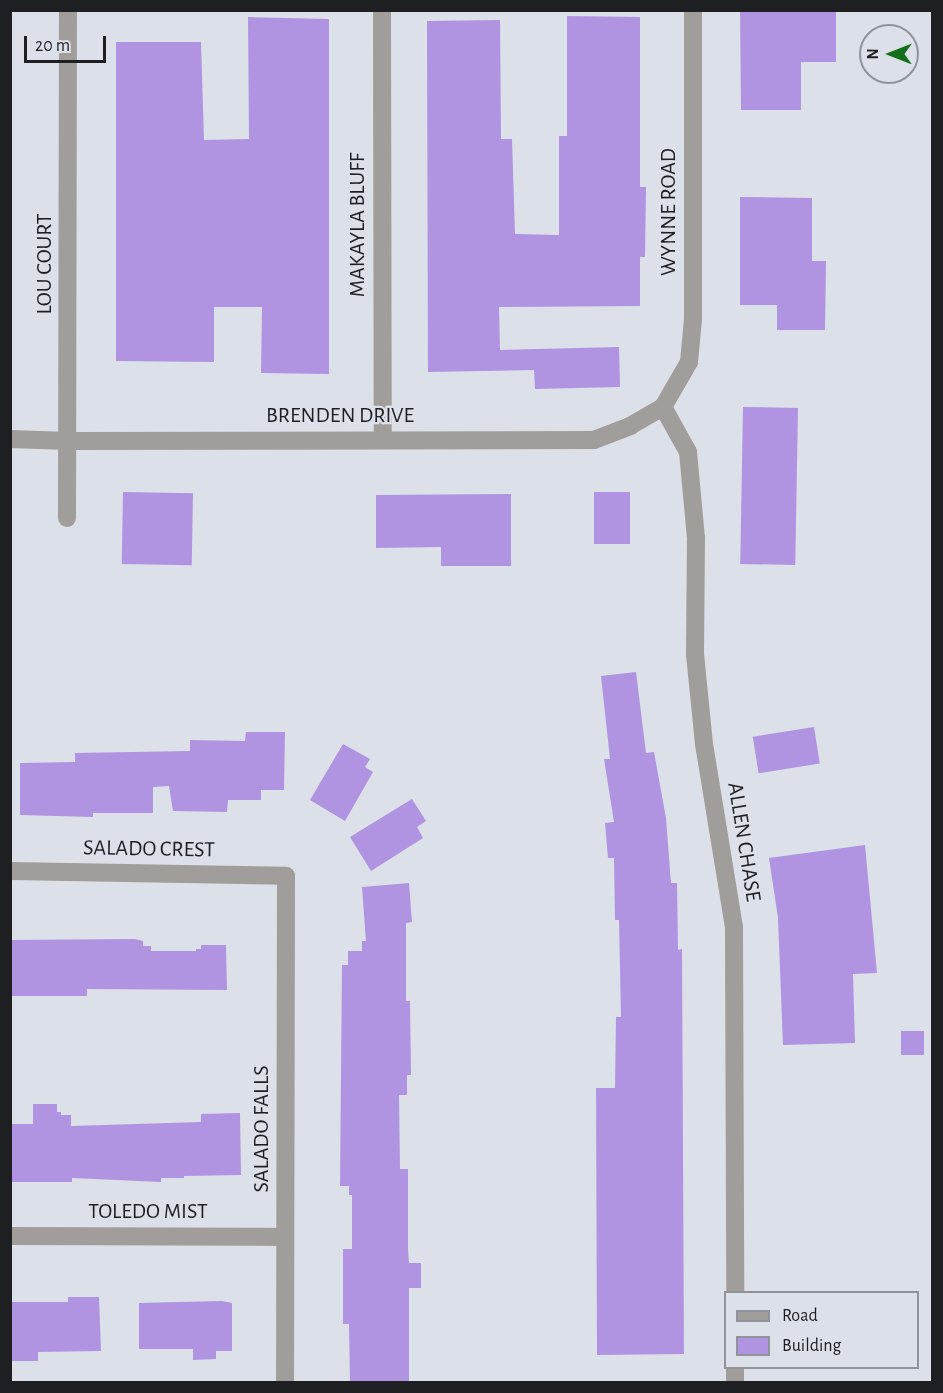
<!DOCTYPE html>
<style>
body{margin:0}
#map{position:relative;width:943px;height:1393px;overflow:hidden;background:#dce0e8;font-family:"Alegreya Sans",sans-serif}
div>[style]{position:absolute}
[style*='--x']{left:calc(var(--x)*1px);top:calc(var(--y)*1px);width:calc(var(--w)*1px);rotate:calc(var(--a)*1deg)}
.building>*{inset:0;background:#b093e1;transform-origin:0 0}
.minor>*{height:18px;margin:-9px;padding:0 9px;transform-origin:9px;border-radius:9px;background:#a09d9a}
span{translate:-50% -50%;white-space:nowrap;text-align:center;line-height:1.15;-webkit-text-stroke:4.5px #dce0e8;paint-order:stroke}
.street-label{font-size:22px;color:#1e1f22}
.frame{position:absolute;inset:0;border:12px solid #1e1f22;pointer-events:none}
.legend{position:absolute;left:724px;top:1291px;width:195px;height:78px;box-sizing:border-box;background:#dce0e8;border:2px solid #909399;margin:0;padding:8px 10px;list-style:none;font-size:18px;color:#1e1f22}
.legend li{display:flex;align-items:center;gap:12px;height:30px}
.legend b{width:30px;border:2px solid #909399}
.north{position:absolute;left:859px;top:24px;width:60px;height:60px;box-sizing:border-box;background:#dce0e8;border:2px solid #909399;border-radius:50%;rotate:270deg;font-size:16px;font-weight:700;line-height:24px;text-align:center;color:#1e1f22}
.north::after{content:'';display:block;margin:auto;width:21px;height:27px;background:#136f1b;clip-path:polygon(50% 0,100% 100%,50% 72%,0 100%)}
.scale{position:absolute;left:24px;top:36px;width:82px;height:27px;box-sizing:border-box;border:3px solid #1e1f22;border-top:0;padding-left:8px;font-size:18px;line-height:21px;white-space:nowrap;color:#1e1f22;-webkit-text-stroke:4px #dce0e8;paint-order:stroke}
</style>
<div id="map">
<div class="building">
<div style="clip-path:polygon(740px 10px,836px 10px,836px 62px,801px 62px,801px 110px,741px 110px)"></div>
<div style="clip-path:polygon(567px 16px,640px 17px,640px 187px,646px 187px,645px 257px,640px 257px,640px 306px,499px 307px,500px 350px,619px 347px,620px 387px,535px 389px,534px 370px,428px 372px,427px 21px,500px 20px,501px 139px,512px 139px,515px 234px,559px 235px,559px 136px,567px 136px)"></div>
<div style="clip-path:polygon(248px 17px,329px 19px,329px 374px,261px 373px,262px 307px,214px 307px,214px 362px,116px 361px,116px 42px,201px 42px,204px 140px,249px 139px)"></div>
<div style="clip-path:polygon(740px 197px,812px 198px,812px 261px,826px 261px,825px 330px,777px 330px,777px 305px,740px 305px)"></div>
<div style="left:743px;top:407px;width:55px;height:157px;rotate:1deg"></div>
<div style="left:123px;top:492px;width:70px;height:72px;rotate:1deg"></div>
<div style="left:594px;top:492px;width:36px;height:52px"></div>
<div style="clip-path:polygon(511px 494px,511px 566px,441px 566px,441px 547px,376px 548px,376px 495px)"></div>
<div style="clip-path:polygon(636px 672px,646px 753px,654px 752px,666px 818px,671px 883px,677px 883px,678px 950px,682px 949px,684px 1354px,597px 1355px,596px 1088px,615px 1088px,616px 1017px,621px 1017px,619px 920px,615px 920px,614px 858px,608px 858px,605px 823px,614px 822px,604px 759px,610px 759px,601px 676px)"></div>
<div style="left:814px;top:727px;width:37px;height:62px;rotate:81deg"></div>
<div style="clip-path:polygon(246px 732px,285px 732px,284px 790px,261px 790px,261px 800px,228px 800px,227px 812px,173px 811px,169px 786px,153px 787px,153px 813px,93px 813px,93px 817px,20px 815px,20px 763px,75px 762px,75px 753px,190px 751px,190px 740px,245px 741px)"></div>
<div style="clip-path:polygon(343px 744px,370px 759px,365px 767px,373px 772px,345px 821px,310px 800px)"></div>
<div style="clip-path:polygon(412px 799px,426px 821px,417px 827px,423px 838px,371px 871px,350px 837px)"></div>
<div style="clip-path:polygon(865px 845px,877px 973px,853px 974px,855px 1043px,783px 1045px,778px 918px,769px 858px)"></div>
<div style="clip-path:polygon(409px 883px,412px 922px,406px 923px,406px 1001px,410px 1001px,411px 1075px,407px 1075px,407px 1095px,399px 1095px,400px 1169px,408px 1169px,408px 1249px,409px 1263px,421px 1263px,421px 1288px,409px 1288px,409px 1383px,350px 1383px,349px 1324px,343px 1324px,343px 1249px,352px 1249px,352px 1195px,349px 1195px,349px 1186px,340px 1186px,342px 965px,348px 965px,348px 951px,362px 951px,362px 941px,366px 941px,362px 887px)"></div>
<div style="clip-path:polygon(135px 939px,143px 941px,143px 946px,151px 946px,151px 951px,196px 951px,196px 949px,201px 949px,201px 945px,226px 945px,227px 990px,87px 989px,87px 996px,10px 996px,10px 940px)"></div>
<div style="left:901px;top:1031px;width:23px;height:24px"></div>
<div style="clip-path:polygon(33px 1104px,57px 1104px,57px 1112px,61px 1112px,61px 1115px,71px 1115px,71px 1126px,201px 1122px,201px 1114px,240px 1113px,241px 1175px,184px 1176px,184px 1178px,161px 1178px,161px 1182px,72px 1178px,72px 1182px,10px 1182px,10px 1124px,33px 1124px)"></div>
<div style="clip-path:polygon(68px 1297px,99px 1297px,101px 1351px,38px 1352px,38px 1361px,10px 1361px,10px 1302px,68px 1302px)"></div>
<div style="clip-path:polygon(222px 1301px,232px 1303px,232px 1351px,216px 1351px,216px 1359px,193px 1360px,193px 1349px,139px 1349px,139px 1303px)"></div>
</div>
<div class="minor">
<div style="--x:382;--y:10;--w:430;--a:89.9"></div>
<div style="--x:663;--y:407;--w:51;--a:60.9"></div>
<div style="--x:688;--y:452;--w:86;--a:84.7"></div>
<div style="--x:696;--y:538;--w:116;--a:90.5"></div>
<div style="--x:695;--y:654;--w:90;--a:84.3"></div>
<div style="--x:704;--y:744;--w:186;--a:80.7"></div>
<div style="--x:734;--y:928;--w:364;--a:89.8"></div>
<div style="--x:10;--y:439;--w:59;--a:1.9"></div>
<div style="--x:69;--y:441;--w:525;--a:-0.11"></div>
<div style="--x:594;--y:440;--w:39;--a:-21"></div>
<div style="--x:630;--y:426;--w:38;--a:-30"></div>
<div style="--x:663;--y:407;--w:52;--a:-60"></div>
<div style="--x:689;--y:362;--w:43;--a:-84.7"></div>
<div style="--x:693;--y:319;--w:309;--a:-90"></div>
<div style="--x:67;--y:518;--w:508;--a:-89.89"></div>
<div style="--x:10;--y:871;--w:276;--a:1"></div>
<div style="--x:286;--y:876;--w:506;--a:90.11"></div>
<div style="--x:10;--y:1236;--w:275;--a:0.2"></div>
<div style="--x:735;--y:1368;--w:14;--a:90"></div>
</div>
<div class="street-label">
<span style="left:669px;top:212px;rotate:-90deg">WYNNE ROAD</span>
<span style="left:358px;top:225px;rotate:-90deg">MAKAYLA BLUFF</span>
<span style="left:45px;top:264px;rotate:-90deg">LOU COURT</span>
<span style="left:340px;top:416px">BRENDEN DRIVE</span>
<span style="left:744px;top:842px;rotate:81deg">ALLEN CHASE</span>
<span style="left:149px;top:849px;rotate:1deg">SALADO CREST</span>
<span style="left:262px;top:1129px;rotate:-90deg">SALADO FALLS</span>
<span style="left:148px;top:1212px">TOLEDO MIST</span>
</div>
<div class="frame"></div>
<ul class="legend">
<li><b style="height:8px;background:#a09d9a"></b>Road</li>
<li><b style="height:16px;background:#b093e1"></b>Building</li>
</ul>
<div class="north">N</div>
<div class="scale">20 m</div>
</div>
